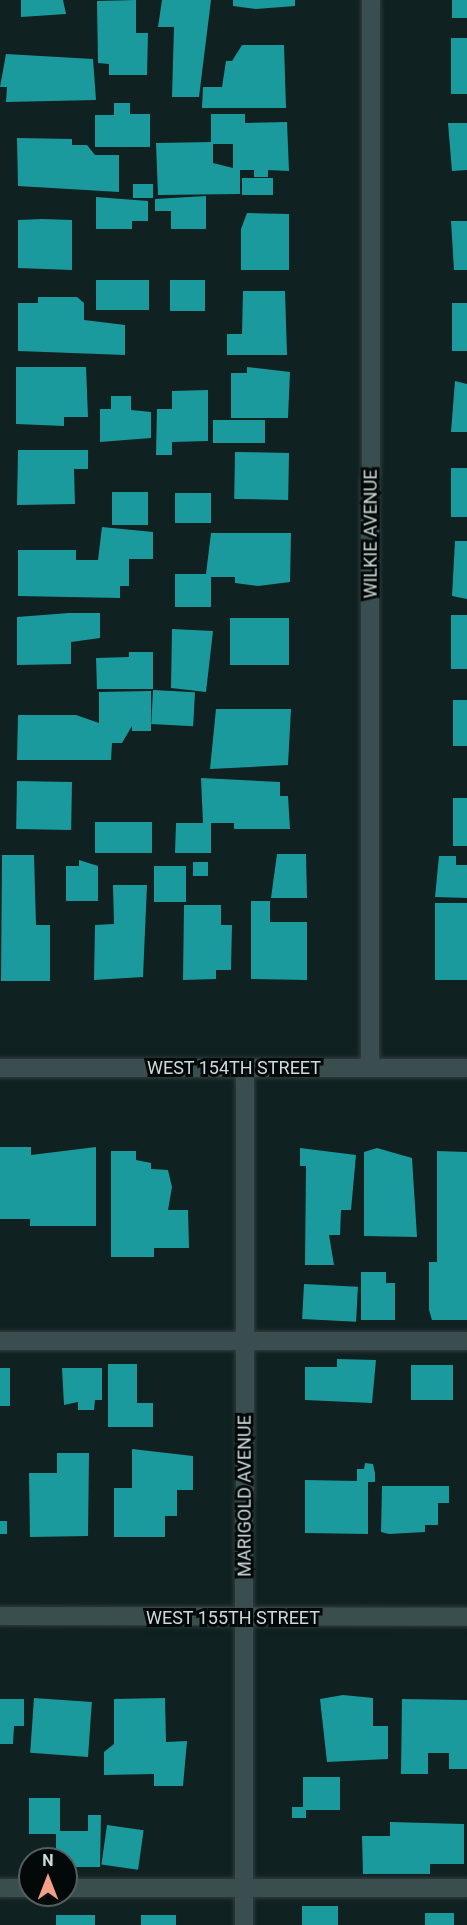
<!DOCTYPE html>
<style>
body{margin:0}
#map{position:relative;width:467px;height:1925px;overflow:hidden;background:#0f2121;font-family:Roboto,sans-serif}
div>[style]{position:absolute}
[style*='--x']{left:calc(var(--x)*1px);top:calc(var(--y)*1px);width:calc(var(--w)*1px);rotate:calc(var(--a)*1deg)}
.building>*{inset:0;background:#1b9a9e;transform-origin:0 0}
.roads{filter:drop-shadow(0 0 2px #323c3d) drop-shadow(0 0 2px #323c3d)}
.minor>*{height:18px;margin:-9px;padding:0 9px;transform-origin:9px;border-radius:9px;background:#3b4e4f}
span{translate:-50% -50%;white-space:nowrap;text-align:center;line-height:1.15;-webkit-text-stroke:6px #030909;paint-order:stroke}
.street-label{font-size:18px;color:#cfdada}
.north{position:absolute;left:18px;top:1847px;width:60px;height:60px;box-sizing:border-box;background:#030909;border:2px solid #555d5d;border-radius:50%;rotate:0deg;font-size:16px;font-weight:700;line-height:24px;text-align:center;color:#cfdada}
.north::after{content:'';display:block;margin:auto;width:21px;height:27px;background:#f49e8a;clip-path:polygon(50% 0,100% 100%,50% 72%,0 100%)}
</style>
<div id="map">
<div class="building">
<div style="clip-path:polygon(21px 0,63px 0,66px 14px,21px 17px)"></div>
<div style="clip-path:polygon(136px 0,136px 33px,148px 33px,147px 75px,109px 75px,109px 64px,98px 63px,97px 1px)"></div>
<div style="clip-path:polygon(162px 0,211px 0,199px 97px,172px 97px,174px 27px,158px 27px)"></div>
<div style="clip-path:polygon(233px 0,295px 0,295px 6px,256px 9px,233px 6px)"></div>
<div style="left:452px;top:0;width:15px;height:18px"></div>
<div style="left:451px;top:38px;width:16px;height:56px"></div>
<div style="clip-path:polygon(242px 45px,284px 45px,286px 108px,202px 108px,203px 87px,222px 87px,226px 61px,232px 61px)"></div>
<div style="clip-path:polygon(6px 54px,93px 59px,96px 100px,6px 102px,7px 87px,0 87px)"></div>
<div style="clip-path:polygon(114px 103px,130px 103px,130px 114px,150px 114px,150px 147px,95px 147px,95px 115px,114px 115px)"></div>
<div style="clip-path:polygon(evenodd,211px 114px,245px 114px,245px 123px,287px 122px,289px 171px,268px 170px,268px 177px,254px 177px,254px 170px,240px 170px,240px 194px,158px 195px,156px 143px,211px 142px,211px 114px,213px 144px,233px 144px,233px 168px,213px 163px,213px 144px)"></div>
<div style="clip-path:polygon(448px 123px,467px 123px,467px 170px,452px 171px)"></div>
<div style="clip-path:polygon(17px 138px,72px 139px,72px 145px,87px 145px,95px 155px,119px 155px,119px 192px,18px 186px)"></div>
<div style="left:242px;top:178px;width:31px;height:17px"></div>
<div style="left:133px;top:184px;width:20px;height:14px"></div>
<div style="clip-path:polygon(206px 196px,206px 229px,171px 229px,171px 211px,155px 211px,155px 199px)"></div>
<div style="clip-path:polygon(96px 197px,148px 201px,148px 221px,132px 221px,132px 229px,96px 229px)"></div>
<div style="clip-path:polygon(247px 213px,289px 214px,289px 270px,241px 270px,241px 229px)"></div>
<div style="clip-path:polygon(42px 219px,72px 220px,72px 270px,18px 268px,18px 220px)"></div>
<div style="clip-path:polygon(451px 221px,467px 221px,467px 270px,454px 270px)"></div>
<div style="left:96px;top:280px;width:53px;height:30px"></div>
<div style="left:170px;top:280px;width:35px;height:31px"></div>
<div style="clip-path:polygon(243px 291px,285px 291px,287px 355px,227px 355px,227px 334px,242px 334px)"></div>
<div style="clip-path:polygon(38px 297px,77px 297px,84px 303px,84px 320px,125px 325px,125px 355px,18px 351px,18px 303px,38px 303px)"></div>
<div style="left:452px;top:303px;width:15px;height:48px"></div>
<div style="clip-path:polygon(16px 367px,86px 367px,88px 417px,64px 417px,64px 426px,16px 424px)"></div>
<div style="clip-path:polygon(247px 367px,290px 372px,288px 418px,231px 418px,231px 373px,247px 373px)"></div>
<div style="clip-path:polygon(455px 381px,467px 384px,467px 432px,451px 432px)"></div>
<div style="clip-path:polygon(208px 390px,208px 441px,172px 442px,172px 455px,156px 455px,157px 409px,172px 409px,172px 391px)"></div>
<div style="clip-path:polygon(111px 396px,131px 396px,131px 410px,151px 412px,151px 438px,100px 442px,100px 409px,111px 409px)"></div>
<div style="left:213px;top:420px;width:52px;height:23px"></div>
<div style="clip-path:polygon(18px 450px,88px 450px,88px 469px,74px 469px,75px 504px,17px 505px)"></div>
<div style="left:235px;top:452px;width:54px;height:47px;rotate:1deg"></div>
<div style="left:451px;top:468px;width:16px;height:49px"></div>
<div style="left:112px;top:492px;width:36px;height:33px"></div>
<div style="left:175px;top:493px;width:36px;height:30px"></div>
<div style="clip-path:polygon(102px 527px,153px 532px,153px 559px,129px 559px,129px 586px,120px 586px,120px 598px,18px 596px,18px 550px,76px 550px,76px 560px,98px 560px)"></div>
<div style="clip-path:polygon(211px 533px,291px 533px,290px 582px,258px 586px,235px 583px,235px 577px,211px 577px,211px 607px,175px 607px,175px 574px,206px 574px)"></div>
<div style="clip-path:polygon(455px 541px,467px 541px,467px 599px,452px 596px)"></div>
<div style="clip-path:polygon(69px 613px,100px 613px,100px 638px,71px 642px,71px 664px,17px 665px,17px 617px)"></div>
<div style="left:451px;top:615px;width:16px;height:54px"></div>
<div style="left:289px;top:618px;width:47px;height:59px;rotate:90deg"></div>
<div style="clip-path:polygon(172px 629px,213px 631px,206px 692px,171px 688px)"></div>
<div style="clip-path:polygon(129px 652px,153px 652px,153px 689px,97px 689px,96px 658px,129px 657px)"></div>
<div style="left:153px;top:690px;width:42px;height:34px;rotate:3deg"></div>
<div style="clip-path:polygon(151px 691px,151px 731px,132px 731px,132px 726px,122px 743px,112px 743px,111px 760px,17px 760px,18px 715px,76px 715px,99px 723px,99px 692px)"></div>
<div style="left:453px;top:700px;width:14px;height:46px"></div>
<div style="clip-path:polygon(216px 709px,291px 709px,288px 765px,210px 769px)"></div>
<div style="clip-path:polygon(201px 778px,280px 782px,280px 796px,288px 796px,290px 829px,234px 829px,234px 823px,211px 823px,211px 853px,175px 853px,176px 823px,203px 823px)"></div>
<div style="left:17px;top:781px;width:55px;height:48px;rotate:1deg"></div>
<div style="left:453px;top:798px;width:14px;height:48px"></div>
<div style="left:95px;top:822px;width:57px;height:31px"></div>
<div style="clip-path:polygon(277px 854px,306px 854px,307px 898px,271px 898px)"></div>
<div style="clip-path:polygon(2px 855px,34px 855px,36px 925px,50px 925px,50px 981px,1px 981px)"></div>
<div style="clip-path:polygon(439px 856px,456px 856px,456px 865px,467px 865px,467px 898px,435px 897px)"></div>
<div style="clip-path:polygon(79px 860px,98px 866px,98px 901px,66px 901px,66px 866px,79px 866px)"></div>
<div style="left:193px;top:862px;width:15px;height:14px"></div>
<div style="left:154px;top:866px;width:32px;height:36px"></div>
<div style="clip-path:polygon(113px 885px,147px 885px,143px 977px,94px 980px,95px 925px,114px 924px)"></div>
<div style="clip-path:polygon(251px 901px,270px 901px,270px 922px,307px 922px,307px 980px,251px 979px)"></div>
<div style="left:435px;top:903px;width:32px;height:77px"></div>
<div style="clip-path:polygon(184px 905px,221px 905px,221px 925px,232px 925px,231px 970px,216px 970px,216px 979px,183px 980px)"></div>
<div style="clip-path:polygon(0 1147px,31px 1147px,31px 1155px,96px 1147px,96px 1226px,30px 1226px,30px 1219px,0 1219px)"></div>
<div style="clip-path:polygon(300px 1148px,356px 1155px,351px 1210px,341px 1210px,340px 1235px,329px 1235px,334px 1265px,305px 1265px,306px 1166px,300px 1166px)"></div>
<div style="clip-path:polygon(377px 1148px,412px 1158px,417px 1237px,364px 1236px,364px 1152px)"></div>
<div style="clip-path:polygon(111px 1151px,136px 1151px,136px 1160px,151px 1163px,151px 1169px,168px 1170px,172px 1187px,168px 1210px,188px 1210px,189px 1248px,154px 1248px,154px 1257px,111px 1257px)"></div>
<div style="clip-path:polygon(437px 1151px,467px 1152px,467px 1320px,432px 1320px,429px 1310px,429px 1262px,437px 1262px)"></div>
<div style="clip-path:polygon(361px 1272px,386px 1272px,386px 1283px,395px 1283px,395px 1320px,361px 1320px)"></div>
<div style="left:304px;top:1284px;width:54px;height:35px;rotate:3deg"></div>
<div style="clip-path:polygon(337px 1359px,376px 1360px,372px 1403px,305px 1400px,305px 1367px,337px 1367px)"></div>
<div style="clip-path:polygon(108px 1364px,137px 1364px,137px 1403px,153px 1403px,153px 1427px,108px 1427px)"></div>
<div style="left:411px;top:1365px;width:42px;height:35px"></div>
<div style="left:0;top:1368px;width:10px;height:38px"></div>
<div style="clip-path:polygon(62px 1368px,102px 1368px,102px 1400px,95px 1400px,94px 1410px,78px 1410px,78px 1402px,64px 1405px)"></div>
<div style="clip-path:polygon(132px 1449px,193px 1456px,193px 1490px,177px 1490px,177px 1516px,165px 1516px,165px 1537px,114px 1537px,114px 1488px,132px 1488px)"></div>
<div style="clip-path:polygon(57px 1453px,89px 1453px,88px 1536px,30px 1537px,29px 1473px,57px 1473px)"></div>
<div style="clip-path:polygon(365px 1463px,373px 1464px,375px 1473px,375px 1482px,368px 1482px,368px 1534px,305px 1533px,305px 1480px,357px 1481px,357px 1469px,364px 1469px)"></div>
<div style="clip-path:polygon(382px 1486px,449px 1486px,449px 1503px,438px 1503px,438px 1525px,425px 1525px,425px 1532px,389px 1534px,381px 1532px)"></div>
<div style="left:0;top:1521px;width:7px;height:13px"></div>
<div style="clip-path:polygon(343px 1695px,373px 1698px,373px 1726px,388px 1726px,388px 1759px,327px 1762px,320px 1699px)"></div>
<div style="left:34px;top:1698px;width:58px;height:55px;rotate:4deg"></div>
<div style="clip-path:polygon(165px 1698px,166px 1742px,187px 1741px,183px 1786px,154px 1786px,154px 1774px,104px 1775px,104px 1752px,114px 1744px,114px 1699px)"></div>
<div style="clip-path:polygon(0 1699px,24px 1699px,24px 1726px,14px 1726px,13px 1744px,0 1744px)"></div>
<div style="clip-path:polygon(402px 1699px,467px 1700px,467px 1769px,449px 1769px,449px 1753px,428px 1753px,428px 1774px,401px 1774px)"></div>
<div style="clip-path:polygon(303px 1777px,340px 1777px,340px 1810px,306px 1810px,306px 1818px,292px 1818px,292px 1807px,303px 1807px)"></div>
<div style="clip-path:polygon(29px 1798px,60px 1798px,60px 1831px,88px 1831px,88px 1815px,101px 1815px,100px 1867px,66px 1867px,66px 1859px,56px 1859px,56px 1834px,29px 1834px)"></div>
<div style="clip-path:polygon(390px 1822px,464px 1824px,464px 1864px,430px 1864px,430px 1874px,363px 1874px,362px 1836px,390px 1836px)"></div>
<div style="left:107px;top:1825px;width:37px;height:40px;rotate:8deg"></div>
<div style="left:302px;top:1906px;width:36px;height:19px"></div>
<div style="left:425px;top:1913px;width:29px;height:12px"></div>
<div style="left:56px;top:1915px;width:39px;height:10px"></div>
<div style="left:141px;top:1915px;width:35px;height:10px"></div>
</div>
<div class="roads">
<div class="minor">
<div style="--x:0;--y:1068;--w:467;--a:0"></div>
<div style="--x:370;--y:1068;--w:1068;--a:-89.95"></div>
<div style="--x:0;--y:1341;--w:467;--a:0"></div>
<div style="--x:0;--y:1616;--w:467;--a:0.1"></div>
<div style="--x:0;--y:1888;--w:30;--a:0"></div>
<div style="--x:66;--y:1888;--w:401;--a:0"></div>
<div style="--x:244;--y:1925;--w:857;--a:-89.93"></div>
</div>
</div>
<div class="street-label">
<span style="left:371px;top:534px;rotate:-90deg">WILKIE AVENUE</span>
<span style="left:234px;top:1068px">WEST 154TH STREET</span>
<span style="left:245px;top:1496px;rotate:-90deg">MARIGOLD AVENUE</span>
<span style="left:233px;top:1618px">WEST 155TH STREET</span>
</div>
<div class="north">N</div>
</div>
